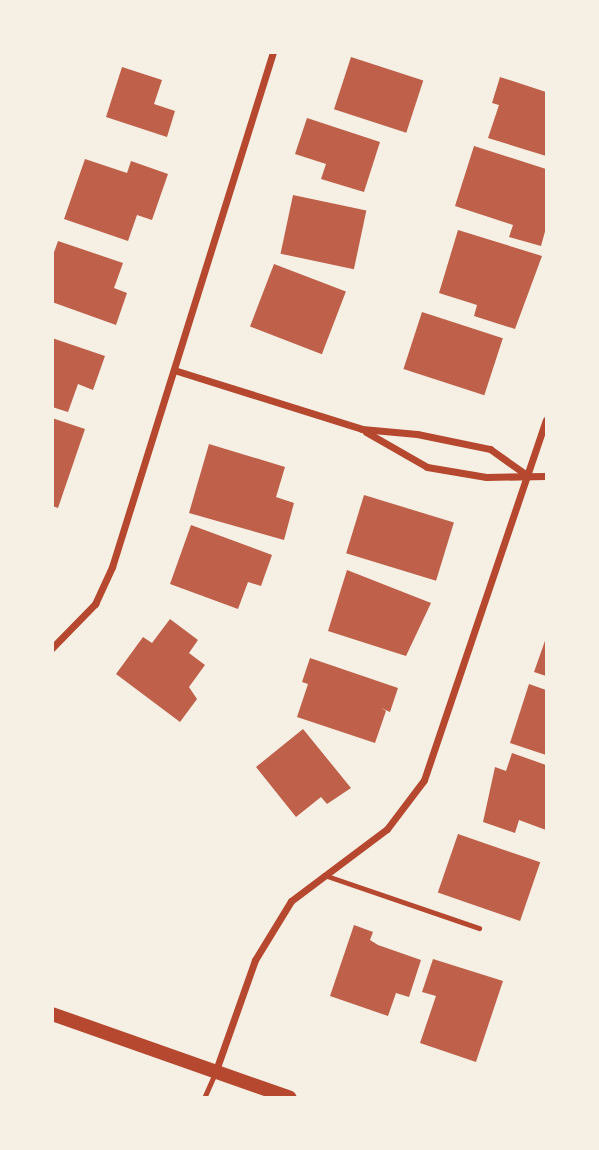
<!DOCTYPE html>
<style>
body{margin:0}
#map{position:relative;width:599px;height:1150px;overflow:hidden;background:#f6efe4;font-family:"Archivo Narrow",sans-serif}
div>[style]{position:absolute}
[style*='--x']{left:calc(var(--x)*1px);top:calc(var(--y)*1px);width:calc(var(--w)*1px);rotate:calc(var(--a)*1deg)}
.building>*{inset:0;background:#bf614a;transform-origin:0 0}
.service>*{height:5px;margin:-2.5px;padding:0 2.5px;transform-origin:2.5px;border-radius:2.5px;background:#b5482f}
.minor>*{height:7px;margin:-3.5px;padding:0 3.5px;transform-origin:3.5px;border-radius:3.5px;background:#b5482f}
.secondary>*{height:14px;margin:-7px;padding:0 7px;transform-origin:7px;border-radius:7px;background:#b5482f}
span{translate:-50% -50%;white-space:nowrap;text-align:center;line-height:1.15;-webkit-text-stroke:5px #f6efe4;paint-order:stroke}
.frame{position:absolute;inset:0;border:54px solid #f6efe4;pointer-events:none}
</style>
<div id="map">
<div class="building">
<div style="left:351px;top:57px;width:76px;height:55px;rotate:18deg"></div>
<div style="clip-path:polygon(122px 67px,162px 80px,154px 104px,175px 111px,167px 137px,106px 117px)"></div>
<div style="clip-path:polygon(500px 77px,546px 92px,546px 156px,488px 138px,499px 105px,492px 103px)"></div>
<div style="clip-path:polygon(307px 118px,380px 142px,364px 192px,321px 179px,326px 164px,295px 154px)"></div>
<div style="clip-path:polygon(474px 146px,546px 169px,546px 228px,541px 246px,509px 237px,513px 225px,455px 206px)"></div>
<div style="clip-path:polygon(85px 159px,127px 173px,131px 161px,168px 174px,152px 220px,137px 215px,128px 241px,64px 219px)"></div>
<div style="left:293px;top:195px;width:75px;height:60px;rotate:12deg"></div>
<div style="clip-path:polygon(458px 230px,542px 256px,515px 329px,474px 316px,477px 305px,439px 293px)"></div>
<div style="clip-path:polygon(58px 241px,123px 263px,114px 288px,127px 293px,116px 325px,52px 302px,52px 258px)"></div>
<div style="left:274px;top:264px;width:77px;height:67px;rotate:21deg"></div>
<div style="left:422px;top:312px;width:85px;height:60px;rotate:18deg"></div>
<div style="clip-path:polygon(52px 338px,105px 356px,93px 390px,78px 384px,68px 412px,52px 407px)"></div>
<div style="clip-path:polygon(52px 418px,85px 429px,58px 508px,52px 506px)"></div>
<div style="clip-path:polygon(209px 444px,285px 467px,276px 497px,294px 503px,284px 540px,189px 513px)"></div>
<div style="left:364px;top:495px;width:94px;height:61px;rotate:17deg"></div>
<div style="clip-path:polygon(191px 525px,272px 555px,261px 586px,248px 582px,238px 609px,170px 584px)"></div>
<div style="clip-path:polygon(347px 570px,431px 603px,406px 656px,328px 631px)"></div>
<div style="clip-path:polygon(170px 619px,198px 640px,189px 653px,205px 665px,189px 687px,197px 699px,180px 722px,116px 674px,143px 637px,152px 643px)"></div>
<div style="clip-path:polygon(546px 638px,546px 676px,534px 672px)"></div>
<div style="clip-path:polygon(310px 658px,398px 688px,390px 712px,381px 708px,386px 711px,375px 743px,297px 717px,308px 684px,302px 682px)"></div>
<div style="clip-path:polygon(529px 684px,546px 690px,546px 755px,510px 743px)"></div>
<div style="clip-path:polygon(303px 729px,351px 788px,327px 804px,321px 797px,296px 817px,256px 767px)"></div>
<div style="clip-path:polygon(512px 753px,546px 765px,546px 830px,519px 820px,515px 833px,483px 822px,495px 767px,506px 771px)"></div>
<div style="left:458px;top:834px;width:87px;height:62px;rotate:19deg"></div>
<div style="clip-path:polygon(354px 925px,373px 932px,370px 940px,378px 945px,421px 960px,409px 997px,396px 993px,388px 1016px,330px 996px)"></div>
<div style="clip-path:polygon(433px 959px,503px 981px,476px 1062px,420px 1043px,436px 996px,422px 992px)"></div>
</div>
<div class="service">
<div style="--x:324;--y:875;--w:164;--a:18.9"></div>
<div style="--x:204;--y:1098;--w:27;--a:-66"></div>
</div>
<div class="minor">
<div style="--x:174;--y:370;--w:197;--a:17.4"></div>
<div style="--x:362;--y:429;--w:55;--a:5.2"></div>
<div style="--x:417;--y:434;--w:75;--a:11.6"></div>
<div style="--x:490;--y:449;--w:47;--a:35.4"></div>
<div style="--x:366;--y:432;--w:70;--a:29.8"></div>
<div style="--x:427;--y:467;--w:60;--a:9.6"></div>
<div style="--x:486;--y:477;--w:60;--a:-1"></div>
<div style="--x:52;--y:648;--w:62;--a:-45.7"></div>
<div style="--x:95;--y:604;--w:41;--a:-65.3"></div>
<div style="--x:112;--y:567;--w:540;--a:-72.64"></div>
<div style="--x:215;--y:1073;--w:120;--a:-70.5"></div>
<div style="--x:255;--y:960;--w:69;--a:-58.6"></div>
<div style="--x:291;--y:901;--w:120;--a:-36.9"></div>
<div style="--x:387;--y:829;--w:61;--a:-52.9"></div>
<div style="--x:424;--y:780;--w:380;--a:-71.3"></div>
</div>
<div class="secondary">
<div style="--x:52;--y:1014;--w:252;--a:19.4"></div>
</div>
<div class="frame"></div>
</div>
